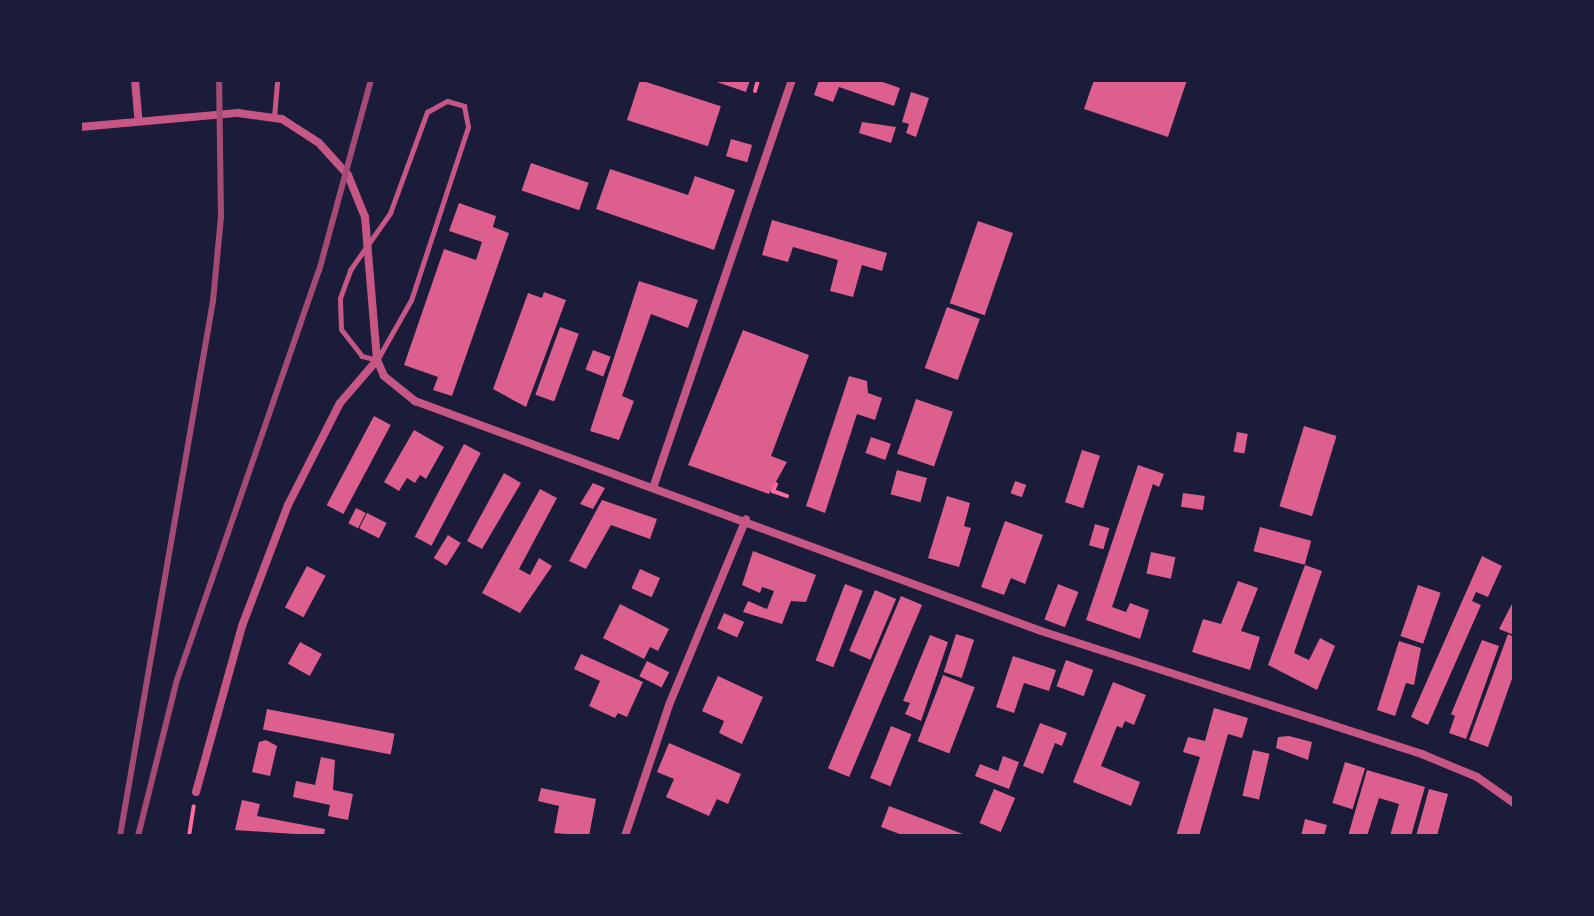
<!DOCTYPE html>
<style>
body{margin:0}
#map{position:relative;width:1594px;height:916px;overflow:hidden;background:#1b1b3a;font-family:"DejaVu Sans",sans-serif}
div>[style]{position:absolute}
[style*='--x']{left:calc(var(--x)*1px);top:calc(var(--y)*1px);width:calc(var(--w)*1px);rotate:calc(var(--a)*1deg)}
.building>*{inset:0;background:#dd5f8e;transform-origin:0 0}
.path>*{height:4px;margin:-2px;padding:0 2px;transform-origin:2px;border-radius:2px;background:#ff6b9d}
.service>*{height:5px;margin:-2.5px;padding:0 2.5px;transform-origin:2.5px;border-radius:2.5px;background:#c65784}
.minor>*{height:8px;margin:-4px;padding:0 4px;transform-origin:4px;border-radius:4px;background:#c65784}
.rail>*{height:6px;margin:-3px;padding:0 3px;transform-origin:3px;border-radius:3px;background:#a44b75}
span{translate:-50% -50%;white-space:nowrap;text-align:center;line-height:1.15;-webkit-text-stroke:6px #1b1b3a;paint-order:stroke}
.frame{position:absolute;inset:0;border:82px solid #1b1b3a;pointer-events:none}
</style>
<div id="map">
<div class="building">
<div style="left:640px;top:80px;width:85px;height:42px;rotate:18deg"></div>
<div style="clip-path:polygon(711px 80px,750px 80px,746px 92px)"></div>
<div style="clip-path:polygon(819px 80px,877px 80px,900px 88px,894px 106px,839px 87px,833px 102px,814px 95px)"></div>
<div style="clip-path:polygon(1094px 80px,1187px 80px,1168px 137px,1084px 109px)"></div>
<div style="clip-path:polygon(911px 92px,929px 98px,916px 137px,906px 133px,909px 124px,902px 122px)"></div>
<div style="clip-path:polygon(862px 122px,896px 127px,891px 143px,859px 133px)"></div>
<div style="left:731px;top:139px;width:22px;height:18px;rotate:16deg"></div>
<div style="left:531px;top:163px;width:61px;height:29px;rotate:19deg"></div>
<div style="clip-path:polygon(610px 169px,688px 195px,695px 176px,735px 190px,714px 250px,596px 209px)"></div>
<div style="clip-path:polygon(459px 203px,496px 216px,493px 227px,509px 233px,452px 396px,433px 390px,438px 377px,404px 365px,444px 249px,476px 260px,482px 242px,449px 231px)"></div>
<div style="clip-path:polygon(772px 220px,887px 253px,882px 271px,862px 265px,853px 297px,830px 291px,838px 260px,793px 247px,788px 262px,762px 255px)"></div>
<div style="left:978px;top:221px;width:37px;height:87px;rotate:19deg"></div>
<div style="clip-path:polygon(639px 281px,698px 300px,688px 328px,651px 314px,622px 396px,634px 401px,619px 440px,590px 431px)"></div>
<div style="clip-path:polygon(544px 292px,566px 300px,526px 407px,493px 389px,528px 293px,542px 298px)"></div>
<div style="left:947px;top:307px;width:35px;height:65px;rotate:20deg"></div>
<div style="left:560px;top:327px;width:20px;height:72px;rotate:20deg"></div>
<div style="clip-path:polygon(743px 330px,809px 355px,771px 456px,787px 462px,769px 494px,688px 465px)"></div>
<div style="left:593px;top:350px;width:19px;height:21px;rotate:21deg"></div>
<div style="clip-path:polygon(849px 376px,867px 381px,868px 393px,882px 398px,875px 420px,857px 414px,825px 513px,806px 506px)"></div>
<div style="left:916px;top:399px;width:39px;height:58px;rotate:19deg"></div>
<div style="left:374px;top:416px;width:19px;height:101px;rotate:28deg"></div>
<div style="left:1304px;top:426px;width:34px;height:84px;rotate:17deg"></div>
<div style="clip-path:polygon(414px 430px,444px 447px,426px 479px,420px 475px,415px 483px,407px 478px,399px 491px,384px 482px)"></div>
<div style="left:1237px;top:432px;width:11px;height:20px;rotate:10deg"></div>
<div style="left:871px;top:437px;width:21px;height:17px;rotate:19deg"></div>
<div style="left:464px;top:444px;width:19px;height:105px;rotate:28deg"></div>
<div style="left:1082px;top:450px;width:19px;height:55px;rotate:18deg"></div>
<div style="clip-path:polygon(1138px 465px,1164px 474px,1159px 487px,1153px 484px,1112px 607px,1126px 612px,1130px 603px,1149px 610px,1140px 639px,1086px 620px)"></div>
<div style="left:897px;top:470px;width:31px;height:25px;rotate:15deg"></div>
<div style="clip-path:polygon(504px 473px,521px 483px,482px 549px,467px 541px)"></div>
<div style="left:1015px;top:481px;width:12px;height:13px;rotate:20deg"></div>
<div style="clip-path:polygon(593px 483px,605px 488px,593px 509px,580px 504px)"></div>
<div style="clip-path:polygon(540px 489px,557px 498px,519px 569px,530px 575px,539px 558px,552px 566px,520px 613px,482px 593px)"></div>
<div style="left:1183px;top:493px;width:22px;height:14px;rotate:8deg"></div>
<div style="clip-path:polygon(947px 496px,970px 503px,964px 526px,971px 528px,959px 567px,928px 558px)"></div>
<div style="clip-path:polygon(602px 500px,657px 519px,650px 539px,611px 525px,586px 569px,569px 561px)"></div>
<div style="left:356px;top:508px;width:11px;height:17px;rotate:27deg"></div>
<div style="left:367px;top:513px;width:22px;height:17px;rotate:27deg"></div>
<div style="clip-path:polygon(1005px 521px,1043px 535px,1025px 584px,1011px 578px,1004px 595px,981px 587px)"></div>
<div style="left:1095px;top:524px;width:15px;height:22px;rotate:16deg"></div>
<div style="left:1260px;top:527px;width:53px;height:25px;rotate:15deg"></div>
<div style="left:448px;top:535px;width:15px;height:27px;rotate:32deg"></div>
<div style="clip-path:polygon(753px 551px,816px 575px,806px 602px,791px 601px,782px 624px,743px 612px,748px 601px,767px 609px,774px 591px,762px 587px,760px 593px,742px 585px)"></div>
<div style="left:1151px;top:552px;width:25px;height:22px;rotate:12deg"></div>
<div style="clip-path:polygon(1482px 556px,1502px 566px,1488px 597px,1476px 592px,1472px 601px,1481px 605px,1428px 725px,1411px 717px)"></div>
<div style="clip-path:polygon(1305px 565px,1322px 571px,1294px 653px,1309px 660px,1320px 638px,1335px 646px,1317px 690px,1268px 665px)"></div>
<div style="left:307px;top:566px;width:21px;height:47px;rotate:28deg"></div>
<div style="left:640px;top:569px;width:22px;height:21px;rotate:24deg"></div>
<div style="clip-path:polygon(1238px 581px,1258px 588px,1241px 631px,1260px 637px,1250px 670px,1192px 652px,1203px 619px,1221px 624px)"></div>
<div style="left:845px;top:584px;width:19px;height:82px;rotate:21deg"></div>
<div style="left:1058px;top:584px;width:22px;height:38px;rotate:21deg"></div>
<div style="left:1418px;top:585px;width:24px;height:54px;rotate:19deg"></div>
<div style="left:875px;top:590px;width:23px;height:66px;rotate:23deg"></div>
<div style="left:901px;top:596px;width:23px;height:187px;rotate:23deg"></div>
<div style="clip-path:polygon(1514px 600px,1514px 635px,1499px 629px)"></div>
<div style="clip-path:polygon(620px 604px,669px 629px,658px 651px,650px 647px,644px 659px,603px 638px)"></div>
<div style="left:724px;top:613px;width:22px;height:17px;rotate:24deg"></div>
<div style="left:956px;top:634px;width:19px;height:40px;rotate:18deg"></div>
<div style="clip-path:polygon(1508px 634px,1514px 637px,1514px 673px,1488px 747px,1469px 740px)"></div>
<div style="clip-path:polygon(930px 635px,948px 642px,921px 721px,905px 714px,910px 703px,903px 701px)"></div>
<div style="clip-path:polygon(1482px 640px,1499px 646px,1466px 739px,1449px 733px,1455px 716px,1451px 714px)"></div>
<div style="clip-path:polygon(1399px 641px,1421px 648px,1414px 685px,1406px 683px,1395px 716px,1377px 710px)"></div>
<div style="left:300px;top:642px;width:25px;height:25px;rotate:29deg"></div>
<div style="clip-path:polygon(581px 654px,643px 682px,627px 717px,618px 713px,615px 718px,589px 706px,600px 681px,574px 669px)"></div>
<div style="clip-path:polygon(1013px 656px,1056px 670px,1049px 691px,1024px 683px,1014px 713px,996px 707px)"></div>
<div style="left:1066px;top:660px;width:29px;height:28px;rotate:20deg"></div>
<div style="left:647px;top:661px;width:25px;height:17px;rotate:27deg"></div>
<div style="left:943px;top:675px;width:34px;height:71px;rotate:21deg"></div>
<div style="clip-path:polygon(718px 676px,763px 697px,742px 744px,719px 733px,724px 721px,702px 711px)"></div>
<div style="clip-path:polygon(1113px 682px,1146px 695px,1134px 725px,1125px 721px,1122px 728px,1117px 726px,1101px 766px,1140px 782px,1131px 806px,1073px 782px)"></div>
<div style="clip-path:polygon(1214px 708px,1248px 718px,1242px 738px,1228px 734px,1199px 836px,1176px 836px,1200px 757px,1183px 752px,1188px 737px,1205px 741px)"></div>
<div style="left:267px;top:709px;width:130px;height:21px;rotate:11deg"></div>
<div style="clip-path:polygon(1040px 723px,1067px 733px,1062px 746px,1055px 743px,1043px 774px,1023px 766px)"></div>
<div style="left:891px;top:726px;width:22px;height:56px;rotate:22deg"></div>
<div style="clip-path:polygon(1289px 736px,1312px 742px,1308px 760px,1276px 748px,1278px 737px)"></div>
<div style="clip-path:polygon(266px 740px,277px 746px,270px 776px,252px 772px,259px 742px)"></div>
<div style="clip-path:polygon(669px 743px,741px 774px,728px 804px,717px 799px,709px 816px,666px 797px,674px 779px,657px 772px)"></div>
<div style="left:1253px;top:750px;width:17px;height:47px;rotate:13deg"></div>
<div style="clip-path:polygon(1003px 756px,1019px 762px,1009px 789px,975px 776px,980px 764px,998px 771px)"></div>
<div style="clip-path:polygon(321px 757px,335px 760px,333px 790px,353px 794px,348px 820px,328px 816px,330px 805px,293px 797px,296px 781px,315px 785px)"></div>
<div style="left:1345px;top:762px;width:21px;height:43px;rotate:17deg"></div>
<div style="clip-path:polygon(1367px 770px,1425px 787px,1411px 836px,1390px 836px,1399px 804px,1379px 798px,1367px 836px,1348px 836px)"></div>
<div style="clip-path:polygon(541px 788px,596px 799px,589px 836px,554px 833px,559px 806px,538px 801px)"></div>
<div style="left:994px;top:789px;width:23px;height:37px;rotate:23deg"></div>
<div style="clip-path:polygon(1429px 789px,1448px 794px,1437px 836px,1416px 836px)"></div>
<div style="clip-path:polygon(242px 800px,260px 804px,257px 816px,325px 829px,324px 836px,235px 830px)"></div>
<div style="clip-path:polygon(889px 806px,968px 836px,905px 836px,881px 827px)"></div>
<div style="clip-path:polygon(1305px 819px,1327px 825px,1324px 836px,1301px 836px)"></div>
</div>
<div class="path">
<div style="--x:755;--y:91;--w:11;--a:-75"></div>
<div style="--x:776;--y:484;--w:8;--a:113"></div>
<div style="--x:773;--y:491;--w:15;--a:20"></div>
<div style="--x:189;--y:836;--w:30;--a:-81"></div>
</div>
<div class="service">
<div style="--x:447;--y:101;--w:18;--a:16"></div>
<div style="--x:464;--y:106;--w:21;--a:79"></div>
<div style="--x:468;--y:127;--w:182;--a:108.2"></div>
<div style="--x:411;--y:300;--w:69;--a:119.5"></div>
<div style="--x:377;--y:360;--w:16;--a:-165"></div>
<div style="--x:362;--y:356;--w:34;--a:-128"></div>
<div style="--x:341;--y:329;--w:31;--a:-92"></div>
<div style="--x:340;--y:298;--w:30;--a:-70"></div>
<div style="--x:350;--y:270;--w:70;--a:-54.9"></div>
<div style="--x:390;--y:213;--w:108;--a:-69.9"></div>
<div style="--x:427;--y:112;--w:23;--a:-29"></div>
<div style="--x:274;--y:117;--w:37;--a:-85"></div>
</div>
<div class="minor">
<div style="--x:135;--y:80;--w:38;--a:85"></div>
<div style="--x:80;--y:127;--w:159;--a:-5.1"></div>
<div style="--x:238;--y:113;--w:44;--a:7.8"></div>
<div style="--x:282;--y:119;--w:44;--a:33"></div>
<div style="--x:319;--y:143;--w:43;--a:47.8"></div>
<div style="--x:348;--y:175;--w:45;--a:68"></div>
<div style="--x:365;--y:217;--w:144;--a:85.2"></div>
<div style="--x:377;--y:360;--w:17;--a:66"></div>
<div style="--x:384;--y:376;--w:40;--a:39"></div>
<div style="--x:415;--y:401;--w:667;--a:20.17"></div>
<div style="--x:1041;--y:631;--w:403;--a:17.9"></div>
<div style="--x:1424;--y:755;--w:57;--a:22.5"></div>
<div style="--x:1477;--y:777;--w:45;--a:35.1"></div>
<div style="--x:654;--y:485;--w:428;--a:-71.2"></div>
<div style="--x:196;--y:792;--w:172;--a:-74.5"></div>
<div style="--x:242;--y:626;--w:129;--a:-69.2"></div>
<div style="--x:288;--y:505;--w:114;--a:-63"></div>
<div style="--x:340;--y:403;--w:57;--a:-49.3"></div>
<div style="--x:625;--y:836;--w:138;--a:-71.4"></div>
<div style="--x:669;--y:705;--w:201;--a:-67.5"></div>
</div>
<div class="rail">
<div style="--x:120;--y:836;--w:543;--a:-80.14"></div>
<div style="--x:213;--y:301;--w:84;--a:-84.6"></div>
<div style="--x:221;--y:217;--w:137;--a:-90.8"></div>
<div style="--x:138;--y:836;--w:161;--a:-76"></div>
<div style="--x:177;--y:680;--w:433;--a:-70.9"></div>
<div style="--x:319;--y:271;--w:198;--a:-74.8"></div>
</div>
<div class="frame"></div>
</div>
